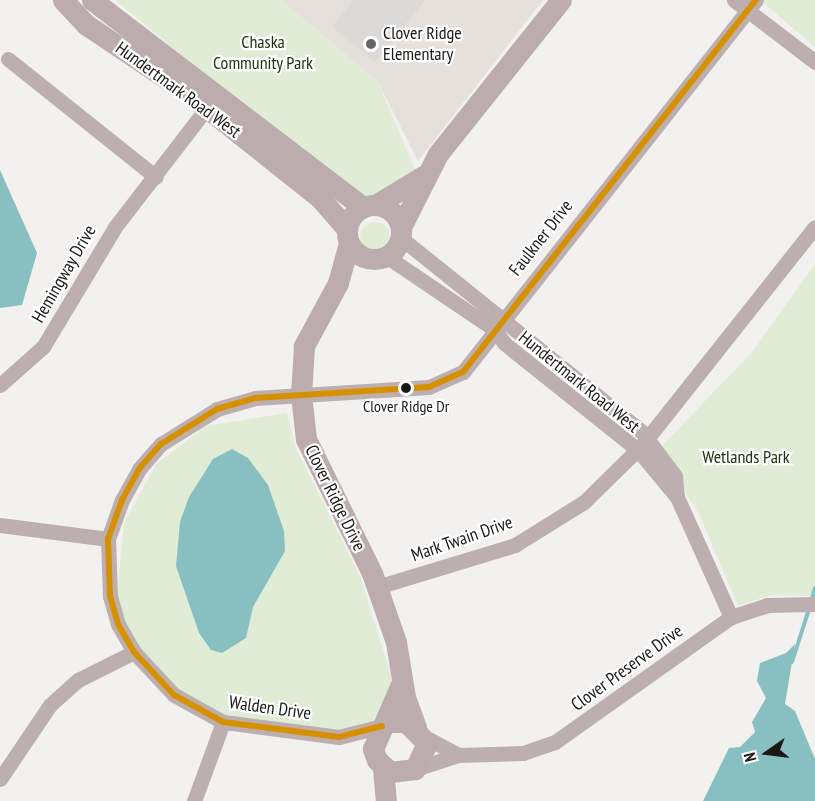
<!DOCTYPE html>
<style>
body{margin:0}
#map{position:relative;width:815px;height:801px;overflow:hidden;background:#f3f1ef;font-family:"PT Sans Narrow",sans-serif}
div>[style]{position:absolute}
[style*='--x']{left:calc(var(--x)*1px);top:calc(var(--y)*1px);width:calc(var(--w)*1px);rotate:calc(var(--a)*1deg)}
.built>*{inset:0;background:#e5e0db}
.green>*{inset:0;background:#e1ecd6}
.round{border-radius:50%}
.water>*{inset:0;background:#88bfc1}
.stream>*{height:4px;margin:-2px;padding:0 2px;transform-origin:2px;border-radius:2px;background:#88bfc1}
.building>*{inset:0;background:#dbdad8}
.street>*{height:15px;margin:-7.5px;padding:0 7.5px;transform-origin:7.5px;border-radius:7.5px;background:#bdaeb0}
.secondary>*{height:21px;margin:-10.5px;padding:0 10.5px;transform-origin:10.5px;border-radius:10.5px;background:#bcacae}
.secondary>.ring{margin:-10.5px;padding:0;box-sizing:content-box;background:none;border:21px solid #bcacae;border-radius:50%}
.bus-1>*{height:6px;margin:-3px;padding:0 3px;transform-origin:3px;border-radius:3px;background:#d69103}
.dots>*{width:16px;height:16px;translate:-50% -50%;box-sizing:border-box;border:3px solid #fff;border-radius:50%}
span{translate:-50% -50%;white-space:nowrap;text-align:center;line-height:1.15;-webkit-text-stroke:4.5px #fff;paint-order:stroke}
.bus-label{font-size:16px;color:#191817}
.poi-label{font-size:18px;color:#191817}
.left{translate:0 -50%;text-align:left}
.park-label{font-size:18px;color:#1e310a}
.street-label{font-size:18px;color:#191817}
.north{position:absolute;left:737px;top:723px;width:60px;height:60px;-webkit-text-stroke:4px #fff;paint-order:stroke;rotate:256deg;font-size:16px;font-weight:700;line-height:24px;text-align:center;color:#191817}
.north::after{content:'';display:block;margin:auto;width:21px;height:27px;background:#191817;clip-path:polygon(50% 0,100% 100%,50% 72%,0 100%)}
</style>
<div id="map">
<div class="built">
<div style="clip-path:polygon(281px 0,543px 0,418px 161px,378px 82px)"></div>
</div>
<div class="green">
<div style="clip-path:polygon(115px 0,281px 0,378px 82px,419px 179px,359px 201px)"></div>
<div style="clip-path:polygon(760px 0,815px 0,815px 47px)"></div>
<div class="round" style="left:360px;top:222px;width:30px;height:30px"></div>
<div style="clip-path:polygon(815px 264px,815px 596px,772px 595px,738px 606px,699px 514px,658px 450px,753px 351px)"></div>
<div style="clip-path:polygon(287px 413px,295px 446px,360px 576px,391px 675px,392px 698px,383px 722px,340px 733px,229px 718px,190px 700px,149px 664px,124px 622px,117px 597px,124px 523px,157px 463px,207px 426px)"></div>
</div>
<div class="water">
<div style="clip-path:polygon(0 170px,37px 253px,22px 305px,0 308px)"></div>
<div style="clip-path:polygon(232px 449px,248px 458px,268px 485px,284px 531px,285px 551px,253px 607px,246px 638px,222px 653px,211px 650px,199px 633px,176px 566px,180px 522px,189px 497px,213px 459px)"></div>
<div style="clip-path:polygon(795px 644px,785px 704px,795px 711px,815px 759px,815px 801px,703px 801px,729px 748px,740px 747px,755px 732px,752px 722px,766px 698px,757px 681px,760px 663px,786px 653px)"></div>
</div>
<div class="stream">
<div style="--x:812;--y:599;--w:11;--a:-75"></div>
<div style="--x:792;--y:662;--w:56;--a:-72.2"></div>
</div>
<div class="building">
<div style="clip-path:polygon(353px 0,425px 0,375px 62px,332px 27px)"></div>
</div>
<div class="street">
<div style="--x:734;--y:0;--w:102;--a:37.4"></div>
<div style="--x:8;--y:59;--w:189;--a:38.6"></div>
<div style="--x:401;--y:238;--w:309;--a:38.8"></div>
<div style="--x:642;--y:432;--w:55;--a:53.1"></div>
<div style="--x:675;--y:476;--w:21;--a:85"></div>
<div style="--x:386;--y:256;--w:130;--a:34.1"></div>
<div style="--x:494;--y:329;--w:17;--a:54"></div>
<div style="--x:504;--y:343;--w:170;--a:38.6"></div>
<div style="--x:637;--y:449;--w:62;--a:50.2"></div>
<div style="--x:677;--y:497;--w:132;--a:65.8"></div>
<div style="--x:0;--y:385;--w:57;--a:-41.5"></div>
<div style="--x:43;--y:347;--w:140;--a:-59"></div>
<div style="--x:115;--y:227;--w:159;--a:-52.4"></div>
<div style="--x:0;--y:525;--w:109;--a:7.4"></div>
<div style="--x:377;--y:587;--w:144;--a:-16.9"></div>
<div style="--x:515;--y:545;--w:81;--a:-31.9"></div>
<div style="--x:584;--y:502;--w:81;--a:-44.5"></div>
<div style="--x:642;--y:445;--w:278;--a:-51.6"></div>
<div style="--x:382;--y:726;--w:44;--a:165.7"></div>
<div style="--x:339;--y:737;--w:117;--a:-172.6"></div>
<div style="--x:223;--y:722;--w:56;--a:-151.1"></div>
<div style="--x:174;--y:695;--w:59;--a:-132.9"></div>
<div style="--x:134;--y:652;--w:32;--a:-120"></div>
<div style="--x:118;--y:624;--w:29;--a:-106"></div>
<div style="--x:110;--y:596;--w:57;--a:-92"></div>
<div style="--x:108;--y:539;--w:41;--a:-70.3"></div>
<div style="--x:122;--y:500;--w:35;--a:-61"></div>
<div style="--x:139;--y:469;--w:33;--a:-49"></div>
<div style="--x:161;--y:444;--w:66;--a:-32"></div>
<div style="--x:217;--y:409;--w:40;--a:-16"></div>
<div style="--x:255;--y:398;--w:174;--a:-3.6"></div>
<div style="--x:429;--y:387;--w:37;--a:-24"></div>
<div style="--x:463;--y:372;--w:474;--a:-51.8"></div>
<div style="--x:423;--y:736;--w:40;--a:28"></div>
<div style="--x:415;--y:769;--w:45;--a:-18"></div>
<div style="--x:458;--y:755;--w:65;--a:-1.8"></div>
<div style="--x:523;--y:753;--w:34;--a:-19"></div>
<div style="--x:555;--y:742;--w:216;--a:-35.4"></div>
<div style="--x:731;--y:617;--w:38;--a:-18"></div>
<div style="--x:767;--y:605;--w:48;--a:-1.2"></div>
<div style="--x:0;--y:779;--w:89;--a:-56"></div>
<div style="--x:50;--y:705;--w:38;--a:-42"></div>
<div style="--x:78;--y:680;--w:63;--a:-26.6"></div>
<div style="--x:194;--y:801;--w:84;--a:-69.8"></div>
</div>
<div class="secondary">
<div style="--x:63;--y:0;--w:33;--a:47"></div>
<div style="--x:85;--y:24;--w:124;--a:33.8"></div>
<div style="--x:188;--y:93;--w:169;--a:38.5"></div>
<div style="--x:320;--y:198;--w:41;--a:48.9"></div>
<div style="--x:92;--y:0;--w:341;--a:37.4"></div>
<div style="--x:377;--y:204;--w:56;--a:-31.1"></div>
<div class="ring" style="left:347px;top:205px;width:33px;height:33px"></div>
<div style="--x:401;--y:227;--w:82;--a:-63.1"></div>
<div style="--x:438;--y:154;--w:197;--a:-51.4"></div>
<div style="--x:349;--y:243;--w:41;--a:105.4"></div>
<div style="--x:338;--y:283;--w:72;--a:118.4"></div>
<div style="--x:304;--y:346;--w:49;--a:93.5"></div>
<div style="--x:301;--y:395;--w:44;--a:83.5"></div>
<div style="--x:306;--y:439;--w:149;--a:63.8"></div>
<div style="--x:372;--y:573;--w:73;--a:70.8"></div>
<div style="--x:396;--y:642;--w:56;--a:80.7"></div>
<div style="--x:405;--y:697;--w:33;--a:70"></div>
<div style="--x:388;--y:722;--w:18;--a:0"></div>
<div style="--x:406;--y:722;--w:30;--a:45"></div>
<div style="--x:427;--y:743;--w:29;--a:115"></div>
<div style="--x:415;--y:769;--w:25;--a:173"></div>
<div style="--x:390;--y:772;--w:18;--a:-137"></div>
<div style="--x:377;--y:760;--w:12;--a:-110"></div>
<div style="--x:373;--y:749;--w:71;--a:-66.7"></div>
<div style="--x:383;--y:768;--w:33;--a:85"></div>
</div>
<div class="bus-1">
<div style="--x:382;--y:726;--w:44;--a:165.7"></div>
<div style="--x:339;--y:737;--w:117;--a:-172.6"></div>
<div style="--x:223;--y:722;--w:56;--a:-151.1"></div>
<div style="--x:174;--y:695;--w:59;--a:-132.9"></div>
<div style="--x:134;--y:652;--w:32;--a:-120"></div>
<div style="--x:118;--y:624;--w:29;--a:-106"></div>
<div style="--x:110;--y:596;--w:57;--a:-92"></div>
<div style="--x:108;--y:539;--w:41;--a:-70.3"></div>
<div style="--x:122;--y:500;--w:35;--a:-61"></div>
<div style="--x:139;--y:469;--w:33;--a:-49"></div>
<div style="--x:161;--y:444;--w:66;--a:-32"></div>
<div style="--x:217;--y:409;--w:40;--a:-16"></div>
<div style="--x:255;--y:398;--w:174;--a:-3.6"></div>
<div style="--x:429;--y:387;--w:37;--a:-24"></div>
<div style="--x:463;--y:372;--w:474;--a:-51.8"></div>
</div>
<div class="dots">
<div style="left:371px;top:44px;background:#656463"></div>
<div style="left:406px;top:388px;background:#191817"></div>
</div>
<div class="bus-label">
<span style="left:406px;top:406px">Clover Ridge Dr</span>
</div>
<div class="poi-label">
<span class="left" style="left:383px;top:44px">Clover Ridge<br>Elementary</span>
</div>
<div class="park-label">
<span style="left:263px;top:53px">Chaska<br>Community Park</span>
<span style="left:746px;top:457px">Wetlands Park</span>
</div>
<div class="street-label">
<span style="left:178px;top:90px;rotate:36deg">Hundertmark Road West</span>
<span style="left:541px;top:238px;rotate:-52deg">Faulkner Drive</span>
<span style="left:64px;top:274px;rotate:-60deg">Hemingway Drive</span>
<span style="left:579px;top:382px;rotate:39deg">Hundertmark Road West</span>
<span style="left:335px;top:498px;rotate:64deg">Clover Ridge Drive</span>
<span style="left:462px;top:539px;rotate:-19deg">Mark Twain Drive</span>
<span style="left:627px;top:668px;rotate:-36deg">Clover Preserve Drive</span>
<span style="left:270px;top:708px;rotate:8deg">Walden Drive</span>
</div>
<div class="north">N</div>
</div>
